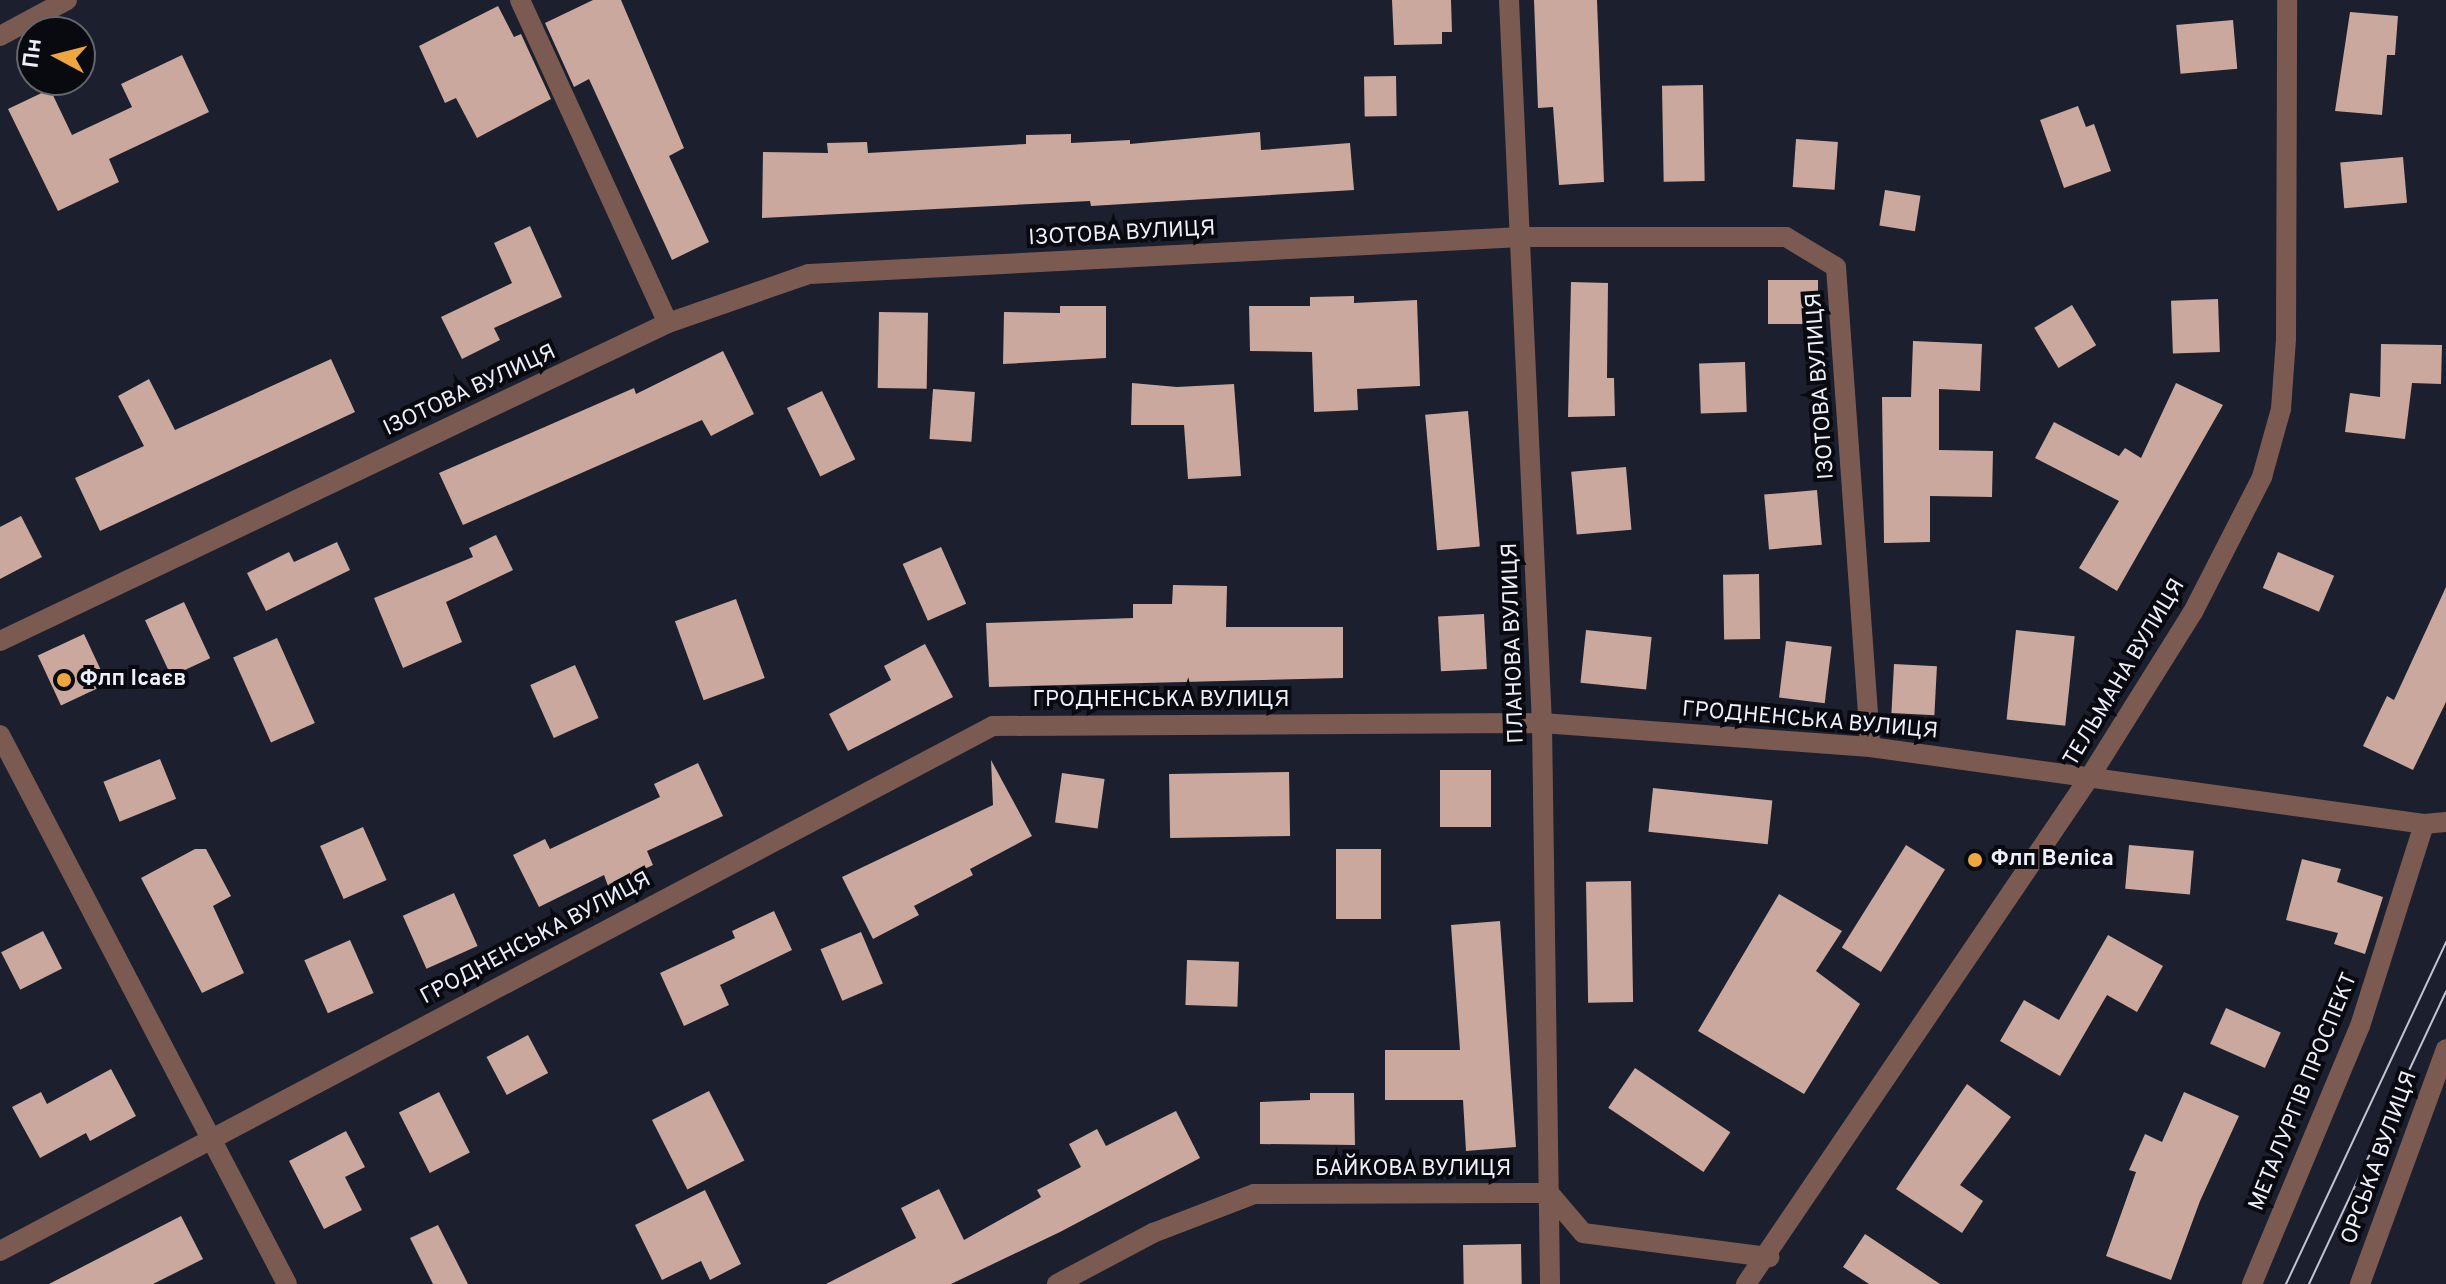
<!DOCTYPE html>
<meta charset="utf-8">
<style>
body{margin:0}
#map{position:relative;width:2446px;height:1284px;overflow:hidden;background:#1c1f2d;font-family:Overpass,sans-serif}
div>[style]{position:absolute}
[style*='--x']{left:calc(var(--x)*1px);top:calc(var(--y)*1px);width:calc(var(--w)*1px);rotate:calc(var(--a)*1deg)}
.building>*{inset:0;background:#caa89d;transform-origin:0 0}
.minor>*{height:20px;margin:-10px;padding:0 10px;transform-origin:10px;border-radius:10px;background:#7b5a51}
.tram>*{height:2px;margin:-1px;padding:0 1px;transform-origin:1px;border-radius:1px;background:#c2c5d0}
.dots>*{width:22px;height:22px;translate:-50% -50%;box-sizing:border-box;border:4px solid #080a10;border-radius:50%}
span{translate:-50% -50%;white-space:nowrap;text-align:center;line-height:1.15;-webkit-text-stroke:8px #080a10;paint-order:stroke}
.street-label{font-size:22px;color:#edf0fa}
.poi-label{font-size:22px;color:#edf0fa;font-weight:700}
.left{translate:0 -50%;text-align:left}
.north{position:absolute;left:16px;top:16px;width:80px;height:80px;box-sizing:border-box;background:#080a10;border:2px solid #64666e;border-radius:50%;rotate:277deg;font-size:22px;font-weight:700;line-height:32px;text-align:center;color:#edf0fa}
.north::after{content:'';display:block;margin:auto;width:28px;height:36px;background:#f0a63f;clip-path:polygon(50% 0,100% 100%,50% 72%,0 100%)}
</style>
<div id="map">
<div class="building">
<div style="clip-path:polygon(593px 0,621px 0,684px 148px,669px 156px,709px 242px,672px 260px,589px 79px,574px 87px,545px 23px)"></div>
<div style="clip-path:polygon(1392px 0,1451px 0,1452px 32px,1442px 32px,1442px 44px,1394px 45px)"></div>
<div style="clip-path:polygon(1534px 0,1597px 0,1604px 182px,1559px 185px,1553px 107px,1538px 108px)"></div>
<div style="clip-path:polygon(498px 6px,514px 37px,521px 34px,551px 99px,477px 138px,456px 98px,445px 103px,419px 46px)"></div>
<div style="clip-path:polygon(2350px 12px,2398px 16px,2395px 55px,2387px 55px,2382px 115px,2335px 111px)"></div>
<div style="left:2233px;top:20px;width:49px;height:57px;rotate:85deg"></div>
<div style="clip-path:polygon(182px 55px,209px 112px,109px 159px,119px 182px,58px 211px,8px 109px,50px 89px,72px 135px,132px 107px,121px 84px)"></div>
<div style="left:1396px;top:76px;width:40px;height:32px;rotate:89deg"></div>
<div style="left:1703px;top:85px;width:96px;height:41px;rotate:89deg"></div>
<div style="clip-path:polygon(2078px 106px,2086px 127px,2094px 124px,2111px 171px,2064px 188px,2040px 120px)"></div>
<div style="clip-path:polygon(1260px 132px,1261px 150px,1350px 143px,1354px 190px,1091px 206px,1090px 201px,762px 218px,763px 152px,828px 153px,827px 143px,867px 142px,868px 153px,1026px 144px,1026px 135px,1071px 134px,1071px 143px,1130px 140px,1130px 144px)"></div>
<div style="left:1796px;top:139px;width:42px;height:48px;rotate:4deg"></div>
<div style="left:2403px;top:157px;width:46px;height:63px;rotate:85deg"></div>
<div style="left:1885px;top:190px;width:36px;height:36px;rotate:9deg"></div>
<div style="clip-path:polygon(530px 226px,562px 297px,494px 328px,500px 340px,462px 359px,441px 317px,512px 283px,494px 243px)"></div>
<div style="left:1768px;top:280px;width:50px;height:44px"></div>
<div style="clip-path:polygon(1571px 282px,1608px 283px,1607px 378px,1614px 378px,1615px 416px,1568px 417px)"></div>
<div style="clip-path:polygon(1354px 296px,1354px 303px,1417px 300px,1420px 386px,1357px 389px,1358px 410px,1314px 412px,1312px 352px,1250px 351px,1249px 306px,1310px 306px,1310px 297px)"></div>
<div style="left:2218px;top:299px;width:53px;height:47px;rotate:88deg"></div>
<div style="left:2072px;top:305px;width:47px;height:44px;rotate:59deg"></div>
<div style="clip-path:polygon(1060px 306px,1106px 306px,1106px 358px,1003px 364px,1004px 312px,1060px 313px)"></div>
<div style="left:879px;top:312px;width:49px;height:76px;rotate:1deg"></div>
<div style="clip-path:polygon(1913px 341px,1982px 344px,1980px 391px,1939px 389px,1939px 450px,1993px 451px,1992px 497px,1930px 496px,1930px 542px,1884px 543px,1882px 397px,1911px 397px)"></div>
<div style="clip-path:polygon(2381px 344px,2442px 345px,2441px 384px,2412px 383px,2405px 439px,2345px 432px,2350px 393px,2380px 397px)"></div>
<div style="clip-path:polygon(723px 351px,754px 414px,711px 436px,702px 420px,463px 525px,439px 473px,634px 388px,636px 394px)"></div>
<div style="clip-path:polygon(331px 359px,355px 412px,100px 531px,75px 478px,144px 446px,118px 396px,149px 379px,175px 430px)"></div>
<div style="left:1745px;top:362px;width:50px;height:46px;rotate:88deg"></div>
<div style="clip-path:polygon(1132px 383px,1177px 387px,1234px 384px,1241px 476px,1188px 479px,1184px 425px,1131px 425px)"></div>
<div style="clip-path:polygon(2176px 383px,2223px 405px,2117px 591px,2079px 568px,2119px 501px,2035px 458px,2054px 422px,2119px 456px,2125px 448px,2141px 458px)"></div>
<div style="left:933px;top:389px;width:42px;height:50px;rotate:4deg"></div>
<div style="left:822px;top:391px;width:76px;height:39px;rotate:64deg"></div>
<div style="left:1468px;top:411px;width:136px;height:43px;rotate:85deg"></div>
<div style="left:1626px;top:467px;width:63px;height:55px;rotate:85deg"></div>
<div style="left:1817px;top:490px;width:55px;height:53px;rotate:85deg"></div>
<div style="clip-path:polygon(21px 516px,42px 557px,0 579px,0 527px)"></div>
<div style="clip-path:polygon(496px 535px,513px 570px,446px 602px,462px 642px,403px 668px,374px 598px,473px 557px,469px 548px)"></div>
<div style="clip-path:polygon(337px 542px,350px 570px,266px 611px,247px 573px,289px 552px,294px 562px)"></div>
<div style="left:941px;top:547px;width:62px;height:42px;rotate:66deg"></div>
<div style="left:2278px;top:552px;width:61px;height:39px;rotate:23deg"></div>
<div style="left:1759px;top:574px;width:65px;height:36px;rotate:89deg"></div>
<div style="clip-path:polygon(1173px 585px,1227px 586px,1226px 627px,1343px 627px,1343px 678px,989px 687px,986px 623px,1133px 618px,1133px 604px,1172px 604px)"></div>
<div style="clip-path:polygon(2446px 587px,2446px 702px,2413px 770px,2363px 746px,2387px 696px,2394px 700px)"></div>
<div style="left:736px;top:599px;width:84px;height:65px;rotate:70deg"></div>
<div style="left:184px;top:602px;width:62px;height:43px;rotate:65deg"></div>
<div style="left:1484px;top:614px;width:55px;height:46px;rotate:87deg"></div>
<div style="left:1586px;top:630px;width:66px;height:53px;rotate:6deg"></div>
<div style="left:2016px;top:630px;width:59px;height:90px;rotate:6deg"></div>
<div style="left:84px;top:634px;width:55px;height:51px;rotate:65deg"></div>
<div style="left:277px;top:638px;width:93px;height:48px;rotate:66deg"></div>
<div style="left:1786px;top:641px;width:46px;height:57px;rotate:7deg"></div>
<div style="clip-path:polygon(925px 644px,953px 697px,848px 751px,829px 714px,891px 680px,884px 666px)"></div>
<div style="left:1894px;top:664px;width:43px;height:49px;rotate:3deg"></div>
<div style="left:575px;top:665px;width:58px;height:49px;rotate:66deg"></div>
<div style="left:160px;top:759px;width:43px;height:61px;rotate:68deg"></div>
<div style="clip-path:polygon(991px 760px,1032px 836px,970px 869px,973px 875px,914px 906px,919px 915px,873px 939px,842px 877px,993px 805px)"></div>
<div style="clip-path:polygon(698px 763px,723px 816px,647px 851px,653px 865px,608px 886px,604px 875px,539px 907px,513px 855px,545px 839px,550px 849px,660px 797px,654px 784px)"></div>
<div style="left:1440px;top:770px;width:51px;height:57px"></div>
<div style="left:1289px;top:772px;width:64px;height:120px;rotate:89deg"></div>
<div style="left:1062px;top:773px;width:43px;height:50px;rotate:8deg"></div>
<div style="left:1653px;top:788px;width:120px;height:44px;rotate:6deg"></div>
<div style="left:363px;top:827px;width:58px;height:47px;rotate:66deg"></div>
<div style="left:1906px;top:845px;width:46px;height:121px;rotate:32deg"></div>
<div style="left:2129px;top:845px;width:65px;height:44px;rotate:5deg"></div>
<div style="clip-path:polygon(195px 849px,206px 849px,231px 896px,213px 906px,244px 973px,202px 993px,141px 878px)"></div>
<div style="left:1336px;top:849px;width:45px;height:70px"></div>
<div style="clip-path:polygon(2302px 859px,2341px 869px,2337px 882px,2383px 897px,2365px 954px,2334px 944px,2338px 933px,2286px 920px)"></div>
<div style="left:1631px;top:881px;width:121px;height:45px;rotate:89deg"></div>
<div style="left:454px;top:893px;width:58px;height:56px;rotate:66deg"></div>
<div style="clip-path:polygon(1779px 894px,1842px 931px,1816px 971px,1860px 1004px,1804px 1094px,1698px 1031px)"></div>
<div style="clip-path:polygon(774px 911px,792px 950px,720px 985px,729px 1005px,684px 1026px,660px 973px,735px 938px,732px 931px)"></div>
<div style="clip-path:polygon(1500px 921px,1516px 1147px,1466px 1151px,1463px 1100px,1385px 1100px,1385px 1050px,1460px 1050px,1451px 925px)"></div>
<div style="left:43px;top:931px;width:42px;height:47px;rotate:63deg"></div>
<div style="left:861px;top:932px;width:56px;height:44px;rotate:67deg"></div>
<div style="clip-path:polygon(2108px 935px,2163px 966px,2137px 1012px,2107px 995px,2060px 1076px,2000px 1041px,2024px 1000px,2059px 1020px)"></div>
<div style="left:350px;top:940px;width:58px;height:50px;rotate:66deg"></div>
<div style="left:1187px;top:960px;width:52px;height:45px;rotate:2deg"></div>
<div style="left:2226px;top:1008px;width:60px;height:39px;rotate:24deg"></div>
<div style="left:528px;top:1035px;width:43px;height:47px;rotate:62deg"></div>
<div style="left:1635px;top:1068px;width:115px;height:48px;rotate:34deg"></div>
<div style="clip-path:polygon(111px 1069px,136px 1116px,90px 1141px,86px 1133px,40px 1158px,12px 1107px,41px 1092px,47px 1104px)"></div>
<div style="clip-path:polygon(1967px 1084px,2011px 1117px,1960px 1185px,1983px 1201px,1962px 1233px,1896px 1189px)"></div>
<div style="left:709px;top:1091px;width:78px;height:64px;rotate:63deg"></div>
<div style="left:439px;top:1092px;width:68px;height:45px;rotate:63deg"></div>
<div style="clip-path:polygon(2184px 1092px,2239px 1116px,2200px 1201px,2171px 1280px,2106px 1256px,2136px 1172px,2129px 1170px,2145px 1134px,2162px 1142px)"></div>
<div style="clip-path:polygon(1310px 1093px,1354px 1093px,1355px 1145px,1260px 1144px,1260px 1102px,1310px 1100px)"></div>
<div style="clip-path:polygon(1176px 1111px,1200px 1158px,1060px 1232px,951px 1284px,826px 1284px,916px 1238px,901px 1208px,939px 1189px,964px 1240px,1041px 1197px,1037px 1190px,1081px 1167px,1069px 1144px,1097px 1129px,1106px 1146px)"></div>
<div style="clip-path:polygon(346px 1131px,365px 1167px,345px 1177px,362px 1210px,324px 1229px,289px 1161px)"></div>
<div style="clip-path:polygon(705px 1190px,741px 1264px,710px 1280px,701px 1261px,662px 1280px,635px 1225px)"></div>
<div style="clip-path:polygon(181px 1216px,203px 1259px,153px 1284px,49px 1284px)"></div>
<div style="clip-path:polygon(438px 1225px,468px 1284px,433px 1284px,410px 1238px)"></div>
<div style="clip-path:polygon(1865px 1234px,1940px 1284px,1869px 1284px,1843px 1267px)"></div>
<div style="left:1521px;top:1244px;width:40px;height:58px;rotate:89deg"></div>
</div>
<div class="minor">
<div style="--x:520;--y:0;--w:355;--a:65.4"></div>
<div style="--x:1509;--y:0;--w:724;--a:87.39"></div>
<div style="--x:1542;--y:723;--w:561;--a:89.18"></div>
<div style="--x:0;--y:36;--w:76;--a:-28.2"></div>
<div style="--x:0;--y:641;--w:740;--a:-25.46"></div>
<div style="--x:668;--y:323;--w:149;--a:-19.2"></div>
<div style="--x:809;--y:274;--w:713;--a:-2.97"></div>
<div style="--x:1521;--y:237;--w:265;--a:0"></div>
<div style="--x:1786;--y:237;--w:58;--a:31"></div>
<div style="--x:1836;--y:267;--w:481;--a:85.9"></div>
<div style="--x:0;--y:735;--w:619;--a:62.4"></div>
<div style="--x:0;--y:1251;--w:1123;--a:-27.87"></div>
<div style="--x:993;--y:726;--w:549;--a:-0.31"></div>
<div style="--x:1542;--y:723;--w:329;--a:4.2"></div>
<div style="--x:1870;--y:747;--w:559;--a:7.91"></div>
<div style="--x:2424;--y:824;--w:22;--a:-5"></div>
<div style="--x:1057;--y:1284;--w:109;--a:-28"></div>
<div style="--x:1153;--y:1233;--w:108;--a:-21.1"></div>
<div style="--x:1254;--y:1194;--w:295;--a:-0.2"></div>
<div style="--x:1549;--y:1193;--w:52;--a:49.6"></div>
<div style="--x:1583;--y:1233;--w:188;--a:7.4"></div>
<div style="--x:1746;--y:1284;--w:615;--a:-55.87"></div>
<div style="--x:2091;--y:775;--w:192;--a:-58"></div>
<div style="--x:2193;--y:612;--w:152;--a:-62.9"></div>
<div style="--x:2262;--y:477;--w:71;--a:-74.4"></div>
<div style="--x:2281;--y:409;--w:70;--a:-85.9"></div>
<div style="--x:2286;--y:339;--w:339;--a:-89.8"></div>
<div style="--x:2252;--y:1284;--w:280;--a:-67.3"></div>
<div style="--x:2360;--y:1026;--w:212;--a:-72.4"></div>
<div style="--x:2360;--y:1284;--w:250;--a:-69.9"></div>
</div>
<div class="tram">
<div style="--x:2286;--y:1284;--w:378;--a:-64.9"></div>
<div style="--x:2309;--y:1284;--w:323;--a:-64.9"></div>
</div>
<div class="dots">
<div style="left:64px;top:680px;background:#f0a63f"></div>
<div style="left:1975px;top:860px;background:#f0a63f"></div>
</div>
<div class="street-label">
<span style="left:1122px;top:234px;rotate:-3deg">ІЗОТОВА ВУЛИЦЯ</span>
<span style="left:1821px;top:386px;rotate:-94deg">ІЗОТОВА ВУЛИЦЯ</span>
<span style="left:470px;top:391px;rotate:-25deg">ІЗОТОВА ВУЛИЦЯ</span>
<span style="left:1514px;top:643px;rotate:-92deg">ПЛАНОВА ВУЛИЦЯ</span>
<span style="left:2125px;top:673px;rotate:-59deg">ТЕЛЬМАНА ВУЛИЦЯ</span>
<span style="left:1161px;top:701px">ГРОДНЕНСЬКА ВУЛИЦЯ</span>
<span style="left:1810px;top:721px;rotate:5deg">ГРОДНЕНСЬКА ВУЛИЦЯ</span>
<span style="left:536px;top:939px;rotate:-28deg">ГРОДНЕНСЬКА ВУЛИЦЯ</span>
<span style="left:2304px;top:1092px;rotate:-68deg">МЕТАЛУРГІВ ПРОСПЕКТ</span>
<span style="left:2380px;top:1158px;rotate:-70deg">ОРСЬКА ВУЛИЦЯ</span>
<span style="left:1413px;top:1170px">БАЙКОВА ВУЛИЦЯ</span>
</div>
<div class="poi-label">
<span class="left" style="left:80px;top:680px">Флп Ісаєв</span>
<span class="left" style="left:1991px;top:860px">Флп Веліса</span>
</div>
<div class="north">Пн</div>
</div>
